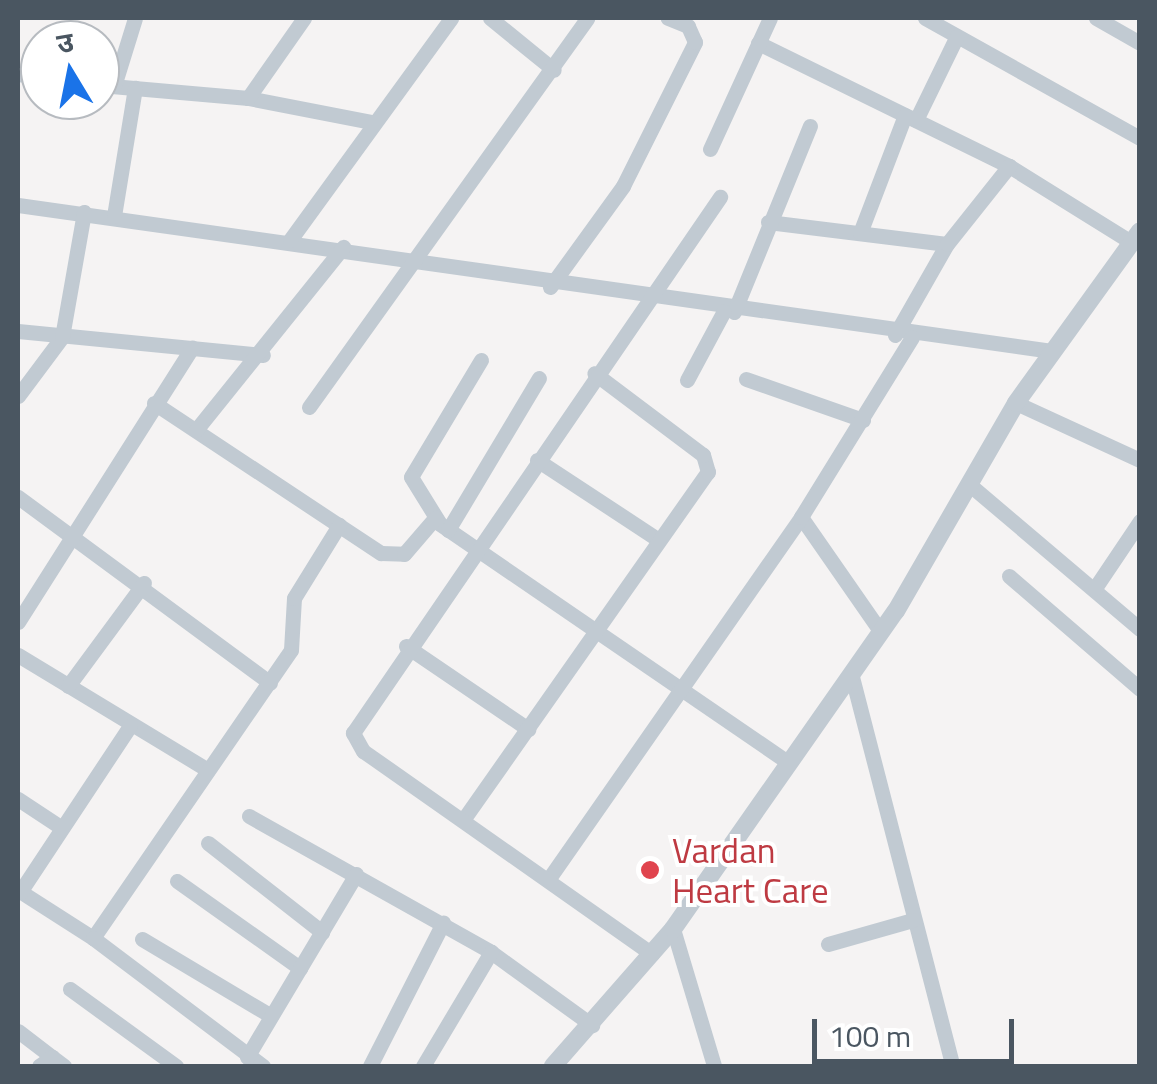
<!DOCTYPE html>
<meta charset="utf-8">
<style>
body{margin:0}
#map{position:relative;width:1157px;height:1084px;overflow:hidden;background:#f5f3f3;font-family:"Titillium Web","Noto Sans Devanagari",sans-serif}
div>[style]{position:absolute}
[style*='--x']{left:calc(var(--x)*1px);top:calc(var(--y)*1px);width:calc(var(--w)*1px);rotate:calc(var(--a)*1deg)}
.minor>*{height:15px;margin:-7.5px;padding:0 7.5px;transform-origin:7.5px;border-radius:7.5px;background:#c1cad2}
.tertiary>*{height:18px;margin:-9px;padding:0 9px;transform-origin:9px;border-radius:9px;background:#c1cad2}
.dots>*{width:28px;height:28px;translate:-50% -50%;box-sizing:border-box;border:5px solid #fff;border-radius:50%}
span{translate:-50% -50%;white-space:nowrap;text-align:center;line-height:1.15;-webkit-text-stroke:8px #fff;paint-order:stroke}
.health-label{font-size:35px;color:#be3a42}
.left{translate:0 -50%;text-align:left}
.frame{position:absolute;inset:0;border:20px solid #4a5661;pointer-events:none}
.north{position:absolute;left:20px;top:20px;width:100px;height:100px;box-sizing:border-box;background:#fff;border:2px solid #b7bbc0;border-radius:50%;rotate:350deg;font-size:28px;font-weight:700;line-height:40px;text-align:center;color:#4a5661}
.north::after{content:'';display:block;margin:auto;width:35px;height:45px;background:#1a73e8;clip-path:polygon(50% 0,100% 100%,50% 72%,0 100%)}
.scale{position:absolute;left:812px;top:1019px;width:202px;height:45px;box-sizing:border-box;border:5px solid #4a5661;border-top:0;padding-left:12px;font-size:30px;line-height:35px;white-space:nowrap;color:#4a5661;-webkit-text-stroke:8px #fff;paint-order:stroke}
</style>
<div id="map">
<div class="minor">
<div style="--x:490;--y:18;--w:82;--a:39.1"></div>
<div style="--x:925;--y:18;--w:246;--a:29.2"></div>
<div style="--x:1096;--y:18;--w:51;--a:29.6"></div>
<div style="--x:758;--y:43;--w:280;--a:26.1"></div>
<div style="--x:1009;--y:166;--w:144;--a:31.9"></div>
<div style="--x:18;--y:74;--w:22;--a:8"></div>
<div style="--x:100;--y:85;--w:149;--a:5"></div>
<div style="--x:248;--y:98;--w:125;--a:11"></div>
<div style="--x:114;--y:86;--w:71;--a:-72.8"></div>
<div style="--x:248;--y:98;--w:98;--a:-55"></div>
<div style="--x:916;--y:120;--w:93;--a:-64"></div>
<div style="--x:710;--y:149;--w:144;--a:-65.4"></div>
<div style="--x:18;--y:205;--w:1044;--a:8.04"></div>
<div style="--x:114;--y:216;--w:130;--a:-80.7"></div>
<div style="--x:768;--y:222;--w:180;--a:7"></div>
<div style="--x:860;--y:233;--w:126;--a:-69.1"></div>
<div style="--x:290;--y:240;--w:274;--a:-54"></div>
<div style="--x:550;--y:287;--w:125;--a:-54.1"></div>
<div style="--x:623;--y:186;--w:161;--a:-63.4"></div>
<div style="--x:695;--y:42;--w:17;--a:-114"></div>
<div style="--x:688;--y:26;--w:22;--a:-158"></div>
<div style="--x:734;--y:312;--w:201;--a:-67.8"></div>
<div style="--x:18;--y:331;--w:246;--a:5.6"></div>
<div style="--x:895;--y:335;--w:105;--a:-60.3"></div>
<div style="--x:947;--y:244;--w:100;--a:-51.5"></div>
<div style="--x:481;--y:360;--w:136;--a:120.9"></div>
<div style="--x:411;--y:477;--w:55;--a:58.3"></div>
<div style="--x:440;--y:524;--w:421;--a:34.4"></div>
<div style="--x:746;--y:379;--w:124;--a:19.3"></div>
<div style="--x:687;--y:380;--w:78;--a:-61.8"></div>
<div style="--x:18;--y:396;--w:74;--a:-53.3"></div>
<div style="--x:62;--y:337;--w:127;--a:-80"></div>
<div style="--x:154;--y:403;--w:272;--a:33.5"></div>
<div style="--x:381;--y:553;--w:23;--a:2"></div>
<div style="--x:404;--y:554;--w:48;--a:-49.3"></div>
<div style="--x:1016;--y:403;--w:136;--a:24.7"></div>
<div style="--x:309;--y:407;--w:478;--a:-54.4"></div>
<div style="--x:196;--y:430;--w:235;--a:-51.2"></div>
<div style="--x:537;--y:460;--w:146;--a:33.3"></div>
<div style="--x:970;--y:485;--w:223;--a:40.3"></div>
<div style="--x:18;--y:497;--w:313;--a:36.4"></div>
<div style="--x:801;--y:517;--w:140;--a:55.2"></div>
<div style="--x:448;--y:530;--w:177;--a:-59.1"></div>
<div style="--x:1009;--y:576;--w:173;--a:40.8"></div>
<div style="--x:1095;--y:588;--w:81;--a:-56.1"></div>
<div style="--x:18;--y:622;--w:325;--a:-57.6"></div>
<div style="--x:406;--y:646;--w:148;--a:34.2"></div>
<div style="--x:18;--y:655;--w:222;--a:31.2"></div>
<div style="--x:851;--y:673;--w:406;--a:75.5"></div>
<div style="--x:68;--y:686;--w:128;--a:-53.6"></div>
<div style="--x:18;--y:799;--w:49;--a:33.4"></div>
<div style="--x:249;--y:816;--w:278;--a:29.3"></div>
<div style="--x:491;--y:952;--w:125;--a:35.9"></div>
<div style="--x:463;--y:820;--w:426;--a:-54.9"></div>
<div style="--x:708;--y:472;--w:18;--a:-106"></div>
<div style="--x:703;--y:455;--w:136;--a:-143"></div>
<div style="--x:208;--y:843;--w:145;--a:38"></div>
<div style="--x:550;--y:877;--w:439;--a:-55.1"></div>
<div style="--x:801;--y:517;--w:211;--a:-58.3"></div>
<div style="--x:177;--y:881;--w:151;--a:35.3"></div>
<div style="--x:18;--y:890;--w:89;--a:32.6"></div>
<div style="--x:93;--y:938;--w:349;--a:-55.5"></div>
<div style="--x:291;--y:650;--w:52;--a:-86.7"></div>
<div style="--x:294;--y:598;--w:86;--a:-58.3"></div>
<div style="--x:20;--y:892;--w:199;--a:-56.5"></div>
<div style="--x:673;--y:929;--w:143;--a:73.3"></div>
<div style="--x:93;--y:938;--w:213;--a:37"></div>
<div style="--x:142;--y:939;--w:150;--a:30.8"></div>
<div style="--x:828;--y:944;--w:88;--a:-15.8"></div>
<div style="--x:652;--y:954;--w:353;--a:-144.9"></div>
<div style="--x:363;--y:751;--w:21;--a:-119"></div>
<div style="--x:353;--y:733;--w:650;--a:-55.6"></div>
<div style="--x:70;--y:989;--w:131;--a:36"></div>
<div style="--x:18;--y:1031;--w:43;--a:37.4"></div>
<div style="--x:247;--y:1057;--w:213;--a:-59.2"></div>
<div style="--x:39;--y:1066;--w:16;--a:-35"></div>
<div style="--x:52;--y:1057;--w:15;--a:37"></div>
<div style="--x:370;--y:1066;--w:161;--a:-63"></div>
<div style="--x:423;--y:1066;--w:133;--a:-59.2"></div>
</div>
<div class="tertiary">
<div style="--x:553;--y:1066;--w:182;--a:-48.8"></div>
<div style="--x:673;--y:929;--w:388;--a:-55"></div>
<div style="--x:896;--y:611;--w:240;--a:-60"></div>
<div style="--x:1016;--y:403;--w:212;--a:-54.2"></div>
</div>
<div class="dots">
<div style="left:650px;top:870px;background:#e0444e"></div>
</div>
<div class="health-label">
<span class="left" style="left:672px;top:870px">Vardan<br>Heart Care</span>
</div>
<div class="frame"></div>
<div class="north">उ</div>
<div class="scale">100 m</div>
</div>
